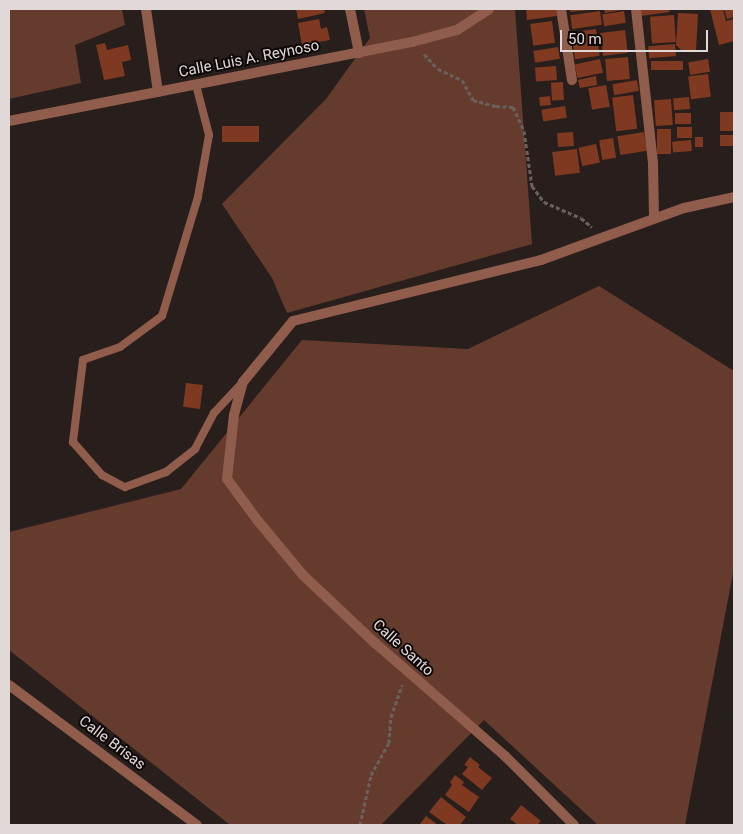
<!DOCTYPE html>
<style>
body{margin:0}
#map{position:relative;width:743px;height:834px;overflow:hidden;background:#281e1b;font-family:Roboto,sans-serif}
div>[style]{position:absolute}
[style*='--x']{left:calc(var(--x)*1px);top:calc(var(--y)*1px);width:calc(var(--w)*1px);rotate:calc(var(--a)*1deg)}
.green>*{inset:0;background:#653b2e}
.building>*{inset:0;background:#7f3920;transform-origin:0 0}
.path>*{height:3px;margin-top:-1.5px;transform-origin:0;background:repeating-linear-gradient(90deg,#6a615e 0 4px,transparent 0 6.5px)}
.lane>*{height:8px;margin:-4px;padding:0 4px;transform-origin:4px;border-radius:4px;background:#905c4b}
.street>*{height:10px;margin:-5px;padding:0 5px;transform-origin:5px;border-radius:5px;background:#905c4b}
span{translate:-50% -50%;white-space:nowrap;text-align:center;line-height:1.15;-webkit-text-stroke:4px #0e0908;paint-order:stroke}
.street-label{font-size:15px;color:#e0d9d7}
.frame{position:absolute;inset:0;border:10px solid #e0d9d7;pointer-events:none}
.scale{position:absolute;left:560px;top:30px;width:148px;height:22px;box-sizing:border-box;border:2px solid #e0d9d7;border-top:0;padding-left:6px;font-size:15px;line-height:18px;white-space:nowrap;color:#e0d9d7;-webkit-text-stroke:4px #0e0908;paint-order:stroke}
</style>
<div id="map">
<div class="green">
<div style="clip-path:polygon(9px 9px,122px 9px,125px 25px,75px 45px,81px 83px,9px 99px)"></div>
<div style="clip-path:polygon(364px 9px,515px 9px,532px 244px,287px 313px,272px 278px,222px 204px,326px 99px,370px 38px)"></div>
<div style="clip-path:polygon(599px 286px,734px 371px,734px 568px,685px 825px,598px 825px,484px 720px,381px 825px,230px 825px,9px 650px,9px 532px,181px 489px,302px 340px,468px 349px)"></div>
</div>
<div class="building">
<div style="clip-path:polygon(296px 9px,324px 9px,325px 13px,298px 19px)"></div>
<div style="clip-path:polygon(526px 9px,556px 9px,557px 16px,527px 20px)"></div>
<div style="clip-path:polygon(570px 9px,590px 9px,590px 10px,570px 12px)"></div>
<div style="clip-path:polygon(604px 9px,621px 9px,621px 10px,605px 13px)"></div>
<div style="clip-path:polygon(641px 9px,669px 9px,670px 12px,641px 16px)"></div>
<div style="clip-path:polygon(710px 9px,723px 9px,726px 21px,734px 19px,734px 41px,719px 45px)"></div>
<div style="clip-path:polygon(724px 9px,734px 9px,734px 17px,727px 19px)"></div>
<div style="left:600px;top:11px;width:14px;height:30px;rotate:82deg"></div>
<div style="left:624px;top:11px;width:12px;height:22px;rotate:81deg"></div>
<div style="clip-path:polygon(678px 13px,698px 14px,696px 50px,681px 50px,676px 45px)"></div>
<div style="left:674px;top:15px;width:27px;height:24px;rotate:86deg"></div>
<div style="clip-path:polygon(319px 19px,321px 29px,327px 27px,330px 40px,302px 45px,298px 23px)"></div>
<div style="left:552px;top:21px;width:22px;height:22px;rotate:82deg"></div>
<div style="left:596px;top:29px;width:27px;height:25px;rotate:82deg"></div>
<div style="left:625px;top:30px;width:23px;height:25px;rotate:83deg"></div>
<div style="clip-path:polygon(105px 43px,107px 50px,128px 45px,131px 60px,122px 62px,125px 76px,104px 80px,96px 45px)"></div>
<div style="left:675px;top:44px;width:12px;height:27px;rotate:85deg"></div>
<div style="left:558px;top:47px;width:12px;height:25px;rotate:81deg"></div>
<div style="left:628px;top:57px;width:22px;height:23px;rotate:85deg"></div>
<div style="left:600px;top:59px;width:14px;height:26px;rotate:78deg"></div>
<div style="left:708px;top:59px;width:13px;height:20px;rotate:81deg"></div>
<div style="left:683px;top:61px;width:9px;height:32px;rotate:90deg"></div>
<div style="left:556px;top:66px;width:14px;height:21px;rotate:86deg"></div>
<div style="left:708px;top:74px;width:23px;height:20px;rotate:83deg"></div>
<div style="clip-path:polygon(596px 76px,597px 85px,580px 88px,578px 80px)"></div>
<div style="left:637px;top:80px;width:11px;height:25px;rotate:80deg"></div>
<div style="left:563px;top:82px;width:18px;height:12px;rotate:87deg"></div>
<div style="left:606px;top:85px;width:22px;height:18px;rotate:80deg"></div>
<div style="left:633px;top:95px;width:34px;height:21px;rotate:83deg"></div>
<div style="left:550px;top:96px;width:9px;height:11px;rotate:84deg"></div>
<div style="left:689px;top:97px;width:12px;height:16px;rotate:85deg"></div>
<div style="left:671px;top:99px;width:26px;height:17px;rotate:86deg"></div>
<div style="left:565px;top:106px;width:12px;height:24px;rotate:81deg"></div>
<div style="left:734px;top:112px;width:19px;height:14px;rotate:90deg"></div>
<div style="left:675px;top:113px;width:16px;height:11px"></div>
<div style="left:259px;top:126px;width:16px;height:37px;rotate:90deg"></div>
<div style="left:677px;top:127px;width:15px;height:11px"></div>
<div style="left:657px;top:129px;width:14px;height:25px"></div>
<div style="left:573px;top:132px;width:14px;height:16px;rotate:86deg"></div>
<div style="left:644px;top:132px;width:19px;height:27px;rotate:81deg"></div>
<div style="left:720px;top:135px;width:14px;height:11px"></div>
<div style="left:695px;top:137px;width:8px;height:10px"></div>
<div style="left:613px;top:138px;width:20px;height:14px;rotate:81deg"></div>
<div style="left:691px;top:140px;width:11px;height:19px;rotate:85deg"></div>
<div style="left:596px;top:144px;width:19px;height:18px;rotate:78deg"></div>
<div style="left:577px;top:149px;width:24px;height:25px;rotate:83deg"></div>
<div style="left:186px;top:383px;width:17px;height:24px;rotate:7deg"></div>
<div style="clip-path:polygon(470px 757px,480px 765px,478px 767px,492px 778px,482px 790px,462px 774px,468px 767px,464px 765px)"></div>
<div style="clip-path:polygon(455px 775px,464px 782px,462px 785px,479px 797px,469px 812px,445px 795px,452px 785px,450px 782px)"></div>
<div style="clip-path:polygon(441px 797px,466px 817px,460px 825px,447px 825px,429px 812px)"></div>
<div style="clip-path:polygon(521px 805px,541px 821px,537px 825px,518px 825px,510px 819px)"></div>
<div style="clip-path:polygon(426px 816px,438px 825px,419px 825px)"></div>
</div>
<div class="path">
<div style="--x:424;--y:54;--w:21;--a:47"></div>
<div style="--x:438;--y:69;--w:26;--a:25"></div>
<div style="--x:462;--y:80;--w:23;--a:61"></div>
<div style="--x:473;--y:100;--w:24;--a:15"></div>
<div style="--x:496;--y:106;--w:17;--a:3"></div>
<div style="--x:513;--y:107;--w:26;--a:65"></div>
<div style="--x:524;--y:131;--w:56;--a:81.7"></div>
<div style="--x:532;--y:186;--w:20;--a:53"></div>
<div style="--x:544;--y:202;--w:40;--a:23.4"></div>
<div style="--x:581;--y:218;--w:14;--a:39"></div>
<div style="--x:360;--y:825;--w:51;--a:-77.6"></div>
<div style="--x:371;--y:775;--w:37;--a:-61"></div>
<div style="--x:389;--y:743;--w:26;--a:-86"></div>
<div style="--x:391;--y:717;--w:34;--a:-71"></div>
</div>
<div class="lane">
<div style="--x:196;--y:85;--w:52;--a:75.4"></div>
<div style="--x:209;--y:135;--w:63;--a:100.1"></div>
<div style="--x:198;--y:197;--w:124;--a:106.8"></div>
<div style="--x:162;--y:316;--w:52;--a:143.6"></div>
<div style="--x:120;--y:347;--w:39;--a:161"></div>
<div style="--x:83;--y:360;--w:83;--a:97"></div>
<div style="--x:73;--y:442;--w:44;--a:48.7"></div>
<div style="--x:102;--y:475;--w:26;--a:28"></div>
<div style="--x:125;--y:487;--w:44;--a:-20.1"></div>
<div style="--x:166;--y:472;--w:37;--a:-38"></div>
<div style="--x:195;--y:449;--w:41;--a:-62.2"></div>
<div style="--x:214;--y:413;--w:42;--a:-46.9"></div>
</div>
<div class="street">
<div style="--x:146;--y:9;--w:84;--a:81.8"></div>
<div style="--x:350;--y:9;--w:45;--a:78.4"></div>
<div style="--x:561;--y:9;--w:72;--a:81.2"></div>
<div style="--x:636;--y:9;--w:156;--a:83.7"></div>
<div style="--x:653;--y:164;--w:54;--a:88.9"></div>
<div style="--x:9;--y:121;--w:411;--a:-11.1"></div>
<div style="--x:412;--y:42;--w:47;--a:-14.9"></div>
<div style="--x:457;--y:30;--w:38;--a:-33"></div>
<div style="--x:9;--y:685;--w:234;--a:36.7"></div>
<div style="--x:574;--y:825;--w:98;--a:-135"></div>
<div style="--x:505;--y:756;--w:171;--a:-139"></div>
<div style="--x:376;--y:644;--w:100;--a:-136.6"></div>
<div style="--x:303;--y:575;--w:70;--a:-129.8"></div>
<div style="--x:258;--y:521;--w:52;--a:-126.4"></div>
<div style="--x:227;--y:479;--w:64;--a:-83.8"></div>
<div style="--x:234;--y:415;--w:34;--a:-75"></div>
<div style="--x:243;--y:382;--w:79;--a:-50.7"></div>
<div style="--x:293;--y:321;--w:255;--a:-13.8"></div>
<div style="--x:541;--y:260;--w:152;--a:-20"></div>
<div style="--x:684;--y:208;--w:51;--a:-12.4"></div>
</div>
<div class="street-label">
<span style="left:249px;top:59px;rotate:-11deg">Calle Luis A. Reynoso</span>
<span style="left:403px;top:648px;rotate:42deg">Calle Santo</span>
<span style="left:112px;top:743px;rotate:37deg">Calle Brisas</span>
</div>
<div class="frame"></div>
<div class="scale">50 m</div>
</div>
